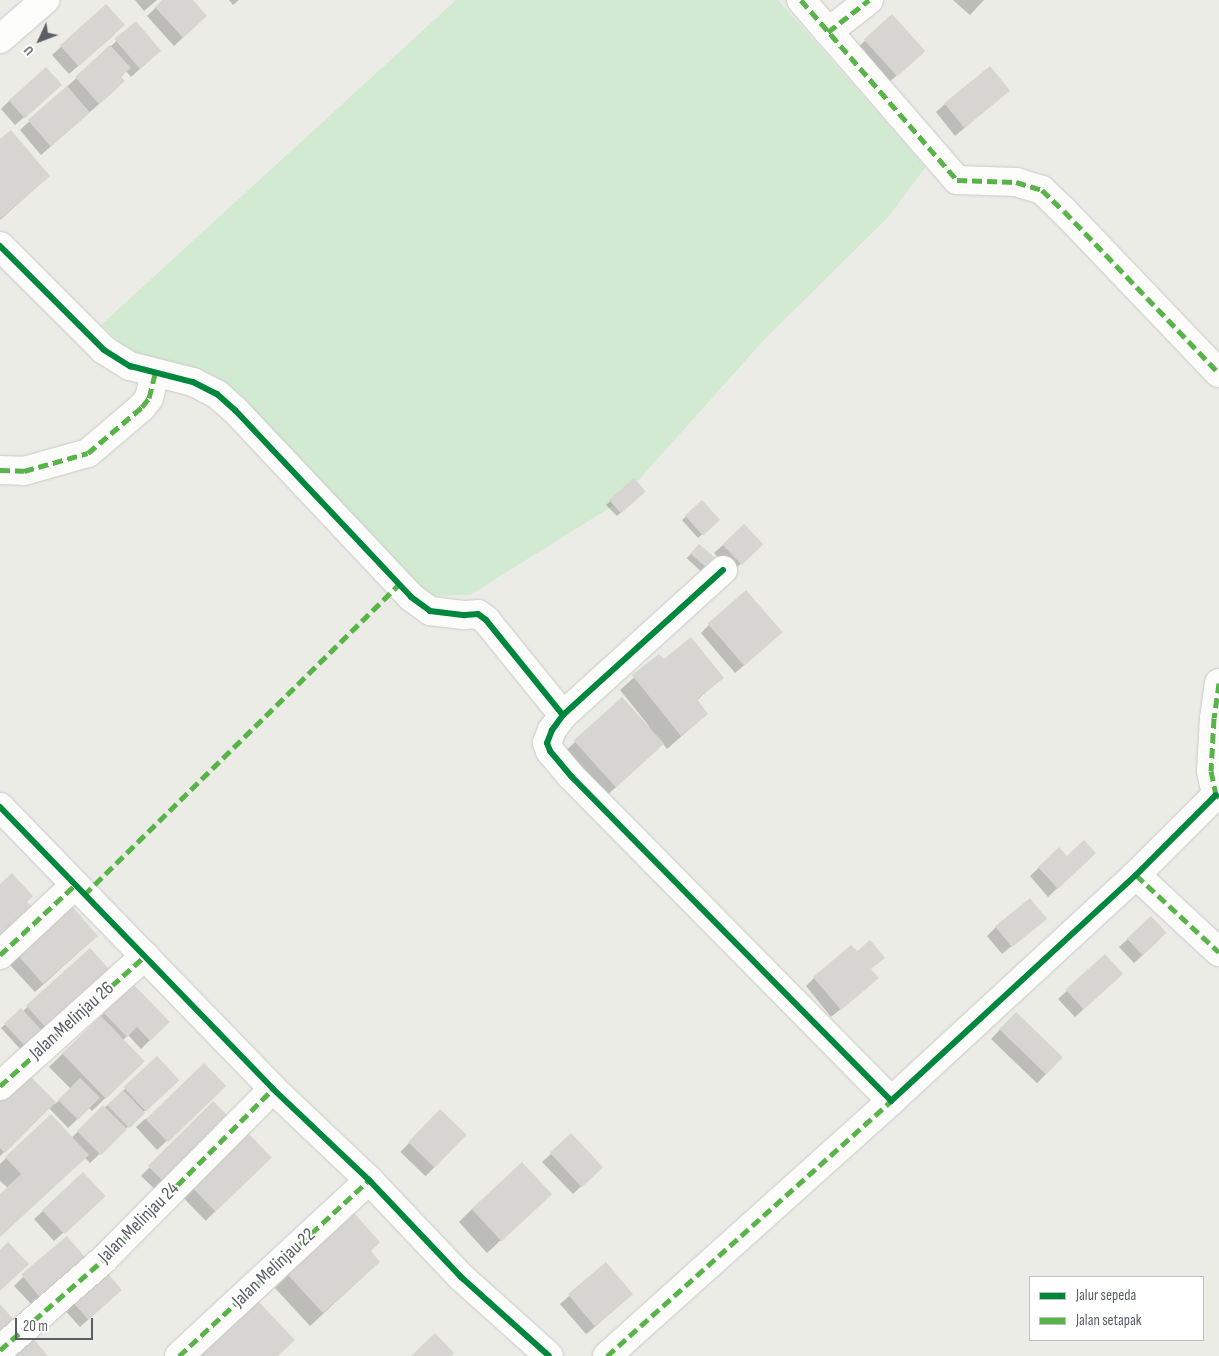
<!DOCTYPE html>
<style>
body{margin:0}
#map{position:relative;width:1219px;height:1356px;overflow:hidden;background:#ecece6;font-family:"Sofia Sans Condensed",sans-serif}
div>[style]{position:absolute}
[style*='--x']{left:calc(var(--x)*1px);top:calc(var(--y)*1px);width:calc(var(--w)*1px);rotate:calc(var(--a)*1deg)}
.green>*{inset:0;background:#d2ead2}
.shadow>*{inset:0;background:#0003;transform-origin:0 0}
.building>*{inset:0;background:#d6d5d1;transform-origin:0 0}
.roads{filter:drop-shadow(0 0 1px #c9cac8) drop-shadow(0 0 1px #c9cac8)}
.minor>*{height:28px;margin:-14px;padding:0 14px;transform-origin:14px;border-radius:14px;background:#fcfcfb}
.quiet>*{height:5px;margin-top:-2.5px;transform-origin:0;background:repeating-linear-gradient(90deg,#58b448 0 10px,transparent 0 15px)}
.cycleway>*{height:6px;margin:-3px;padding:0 3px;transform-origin:3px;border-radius:3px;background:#00873e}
span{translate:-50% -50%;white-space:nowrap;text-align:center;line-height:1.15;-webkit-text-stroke:4px #fff;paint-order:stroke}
.street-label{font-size:19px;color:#5b5f65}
.legend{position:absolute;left:1029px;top:1276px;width:175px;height:65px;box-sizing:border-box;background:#fff;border:1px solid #bdbfc1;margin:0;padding:6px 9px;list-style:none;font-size:15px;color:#5b5f65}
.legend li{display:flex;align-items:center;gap:10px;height:25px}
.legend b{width:25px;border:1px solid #bdbfc1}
.north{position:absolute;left:15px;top:15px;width:50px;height:50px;-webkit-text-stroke:4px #fff;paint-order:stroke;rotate:227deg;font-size:14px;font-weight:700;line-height:20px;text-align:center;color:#5b5f65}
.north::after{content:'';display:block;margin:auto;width:18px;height:22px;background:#5b5f65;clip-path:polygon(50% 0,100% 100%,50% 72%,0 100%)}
.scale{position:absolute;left:15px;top:1318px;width:78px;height:22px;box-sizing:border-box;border:2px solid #5b5f65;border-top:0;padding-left:6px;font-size:15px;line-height:18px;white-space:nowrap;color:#5b5f65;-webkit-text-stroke:4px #fff;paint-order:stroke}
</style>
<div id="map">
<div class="green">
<div style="clip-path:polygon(456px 0,778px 0,926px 167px,888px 217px,763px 341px,619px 502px,470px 595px,426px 596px,207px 380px,131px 353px,101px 325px)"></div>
</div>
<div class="shadow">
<div style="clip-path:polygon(135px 0,157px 0,144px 11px)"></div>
<div style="clip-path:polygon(164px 0,191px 0,197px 24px,174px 46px,147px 16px)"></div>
<div style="clip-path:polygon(229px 0,239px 0,233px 5px)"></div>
<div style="clip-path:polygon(953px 0,984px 0,970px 15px)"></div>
<div style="clip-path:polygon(106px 6px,115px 34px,69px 74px,52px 55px)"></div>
<div style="clip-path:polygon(892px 16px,914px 60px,887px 84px,856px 49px)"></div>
<div style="clip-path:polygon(136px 23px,160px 51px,131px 77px,126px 71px,120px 78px,115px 90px,41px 155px,20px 130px)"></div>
<div style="clip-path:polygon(1008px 91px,955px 136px,936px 112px,945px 104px)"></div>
<div style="clip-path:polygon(51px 94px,15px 125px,1px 109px,10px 100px)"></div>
<div style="clip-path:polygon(0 141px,49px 176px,0 220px)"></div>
<div style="clip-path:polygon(634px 480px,640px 495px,617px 516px,606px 505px)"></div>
<div style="left:702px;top:502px;width:24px;height:27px;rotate:48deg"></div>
<div style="left:699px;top:545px;width:19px;height:18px;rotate:43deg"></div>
<div style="clip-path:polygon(723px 545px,752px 553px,732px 572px,714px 553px)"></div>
<div style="clip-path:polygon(709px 625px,772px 641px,735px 673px,701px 633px)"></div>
<div style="clip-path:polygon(659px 655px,664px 661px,722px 678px,696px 701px,707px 714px,667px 749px,663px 744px,602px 800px,561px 755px,622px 699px,648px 727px,649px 726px,620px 690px)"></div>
<div style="clip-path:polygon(1059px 849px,1067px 857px,1086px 862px,1048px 897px,1030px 876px)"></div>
<div style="clip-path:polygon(1046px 918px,1002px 954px,987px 936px,996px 927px)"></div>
<div style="clip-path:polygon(1128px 939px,1157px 942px,1134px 963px,1119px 947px)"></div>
<div style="clip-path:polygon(88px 944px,35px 992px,9px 964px,18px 955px)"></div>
<div style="clip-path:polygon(90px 950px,110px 971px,21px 1050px,1px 1028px,21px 1010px,22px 1012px)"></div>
<div style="clip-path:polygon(1105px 956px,1113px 982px,1075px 1017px,1058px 999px)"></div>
<div style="clip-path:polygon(870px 970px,868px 987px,831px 1017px,806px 986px,814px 978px)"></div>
<div style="clip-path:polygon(133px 985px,168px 1022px,141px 1049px,128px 1035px,123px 1040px,130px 1074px,92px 1111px,89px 1108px,68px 1128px,49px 1108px,0 1156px,0 1095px,24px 1071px,55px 1104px,71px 1089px,49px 1067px)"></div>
<div style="left:1016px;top:1013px;width:64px;height:36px;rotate:44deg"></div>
<div style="clip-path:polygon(177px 1080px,90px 1163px,84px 1157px,0 1236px,0 1195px,8px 1188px,0 1181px,0 1164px,51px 1116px,71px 1138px,125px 1089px)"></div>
<div style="clip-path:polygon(216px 1095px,157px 1150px,136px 1127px,145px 1119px)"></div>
<div style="clip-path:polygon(213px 1103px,162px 1196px,141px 1176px)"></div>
<div style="left:440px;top:1111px;width:35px;height:57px;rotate:44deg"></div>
<div style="left:246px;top:1133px;width:35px;height:90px;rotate:46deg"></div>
<div style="clip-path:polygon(551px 1154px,601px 1167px,573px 1194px,542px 1162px)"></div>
<div style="clip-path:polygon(94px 1205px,54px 1241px,34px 1219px,43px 1211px)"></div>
<div style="clip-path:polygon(537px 1207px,487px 1253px,459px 1222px,472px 1209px)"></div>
<div style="clip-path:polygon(369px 1252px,365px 1275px,310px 1326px,275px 1288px,288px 1275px)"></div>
<div style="clip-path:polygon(89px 1263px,37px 1310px,14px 1286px,23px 1277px)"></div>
<div style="left:606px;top:1264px;width:40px;height:61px;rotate:49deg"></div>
<div style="clip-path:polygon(121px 1290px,80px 1327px,62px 1307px,71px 1298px)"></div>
</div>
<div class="building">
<div style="clip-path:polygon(162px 0,193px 0,207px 16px,183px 38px,155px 7px)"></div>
<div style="left:106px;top:4px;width:28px;height:62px;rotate:48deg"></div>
<div style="left:892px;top:14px;width:50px;height:38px;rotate:48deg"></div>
<div style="left:136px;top:21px;width:39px;height:28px;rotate:50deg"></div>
<div style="clip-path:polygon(110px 45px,131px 68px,121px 77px,125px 81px,99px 104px,75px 77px)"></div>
<div style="left:990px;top:66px;width:32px;height:59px;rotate:51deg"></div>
<div style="left:46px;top:67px;width:24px;height:50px;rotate:48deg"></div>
<div style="left:67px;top:86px;width:35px;height:52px;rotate:49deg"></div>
<div style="clip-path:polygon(11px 130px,50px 176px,0 219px,0 139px)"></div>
<div style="left:634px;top:478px;width:18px;height:33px;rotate:49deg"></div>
<div style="left:702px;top:500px;width:27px;height:23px;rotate:48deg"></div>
<div style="left:744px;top:524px;width:28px;height:30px;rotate:46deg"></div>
<div style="left:699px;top:544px;width:21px;height:13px;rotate:41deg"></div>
<div style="left:746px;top:590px;width:56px;height:51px;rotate:49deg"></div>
<div style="clip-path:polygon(691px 637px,724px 678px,697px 699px,708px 714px,681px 736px,632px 675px,659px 654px,664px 659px)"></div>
<div style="left:622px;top:697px;width:63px;height:65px;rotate:48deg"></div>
<div style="clip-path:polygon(1084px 840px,1096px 853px,1058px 889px,1038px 867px,1059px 847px,1067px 856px)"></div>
<div style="clip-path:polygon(12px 873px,33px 896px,27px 902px,35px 909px,0 941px,0 884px)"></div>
<div style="left:1030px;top:898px;width:27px;height:45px;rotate:51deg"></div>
<div style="left:71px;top:905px;width:41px;height:73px;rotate:49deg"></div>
<div style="left:1151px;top:916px;width:23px;height:33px;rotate:47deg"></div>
<div style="clip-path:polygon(870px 940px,885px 958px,871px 969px,879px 978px,841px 1010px,813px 977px,851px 945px,857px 951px)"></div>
<div style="left:90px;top:948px;width:31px;height:86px;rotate:48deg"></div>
<div style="left:1105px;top:954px;width:27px;height:53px;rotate:48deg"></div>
<div style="clip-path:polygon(133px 984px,170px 1022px,150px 1041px,137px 1027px,127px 1037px,103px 1012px)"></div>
<div style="left:21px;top:1008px;width:33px;height:23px;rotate:47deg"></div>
<div style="left:1016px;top:1012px;width:65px;height:24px;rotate:44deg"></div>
<div style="left:101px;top:1016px;width:63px;height:54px;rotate:46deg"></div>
<div style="left:157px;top:1056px;width:33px;height:46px;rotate:47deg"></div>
<div style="left:204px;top:1063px;width:32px;height:81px;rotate:46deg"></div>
<div style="clip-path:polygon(24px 1070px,56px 1102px,5px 1153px,0 1148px,0 1093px)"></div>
<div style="left:80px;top:1078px;width:28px;height:31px;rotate:45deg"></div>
<div style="left:123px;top:1090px;width:32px;height:22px;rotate:46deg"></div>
<div style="left:213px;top:1101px;width:31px;height:92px;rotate:45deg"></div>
<div style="left:103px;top:1105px;width:34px;height:37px;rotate:45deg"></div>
<div style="left:440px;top:1109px;width:37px;height:46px;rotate:44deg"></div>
<div style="clip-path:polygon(51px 1114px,89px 1155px,0 1237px,0 1194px,21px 1174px,5px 1157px)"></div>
<div style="left:246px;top:1131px;width:37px;height:78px;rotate:46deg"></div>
<div style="left:571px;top:1133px;width:47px;height:29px;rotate:47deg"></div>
<div style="left:522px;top:1162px;width:44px;height:69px;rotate:47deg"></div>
<div style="left:83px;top:1172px;width:33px;height:56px;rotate:47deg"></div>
<div style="clip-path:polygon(354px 1213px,380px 1242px,371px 1251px,380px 1262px,323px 1313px,287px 1274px)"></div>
<div style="left:67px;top:1236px;width:35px;height:60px;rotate:50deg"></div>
<div style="clip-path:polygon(8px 1242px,29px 1264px,0 1291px,0 1250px)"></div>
<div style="left:606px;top:1262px;width:42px;height:50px;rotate:50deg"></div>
<div style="left:103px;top:1268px;width:29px;height:45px;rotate:49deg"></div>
<div style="clip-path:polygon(254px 1297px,295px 1340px,278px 1356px,197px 1356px)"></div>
<div style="clip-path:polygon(0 1304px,21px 1328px,0 1345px)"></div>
<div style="clip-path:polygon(435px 1333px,454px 1353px,451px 1356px,411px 1356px)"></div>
<div style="clip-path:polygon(31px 1336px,48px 1356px,8px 1356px)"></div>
</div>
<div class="roads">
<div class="minor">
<div style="--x:801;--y:0;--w:238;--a:49.1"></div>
<div style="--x:957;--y:180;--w:59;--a:1.9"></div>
<div style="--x:1016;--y:182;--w:27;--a:17"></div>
<div style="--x:1042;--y:190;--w:30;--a:44"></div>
<div style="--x:1064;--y:211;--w:224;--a:46.3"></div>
<div style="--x:828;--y:32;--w:52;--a:-38"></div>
<div style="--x:0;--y:39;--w:60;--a:-40.9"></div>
<div style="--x:0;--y:246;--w:147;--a:45"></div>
<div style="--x:104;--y:350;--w:31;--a:32"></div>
<div style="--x:130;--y:366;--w:65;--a:14.3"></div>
<div style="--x:193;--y:382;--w:27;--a:27"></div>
<div style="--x:217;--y:394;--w:24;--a:42"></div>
<div style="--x:235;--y:410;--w:257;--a:46.7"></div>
<div style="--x:411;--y:597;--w:24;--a:36"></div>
<div style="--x:430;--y:611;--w:35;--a:7"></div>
<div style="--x:465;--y:615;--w:13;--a:-4"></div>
<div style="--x:478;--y:614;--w:10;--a:37"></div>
<div style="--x:486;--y:620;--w:122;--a:51"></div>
<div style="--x:0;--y:470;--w:24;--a:2"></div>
<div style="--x:24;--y:471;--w:66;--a:-15.7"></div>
<div style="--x:88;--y:453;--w:71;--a:-40.4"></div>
<div style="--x:142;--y:407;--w:11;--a:-52"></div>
<div style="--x:149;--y:398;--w:25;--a:-76"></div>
<div style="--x:723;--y:570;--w:216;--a:137.8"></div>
<div style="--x:563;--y:715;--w:19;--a:126"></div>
<div style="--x:552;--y:730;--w:14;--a:111"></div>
<div style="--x:547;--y:743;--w:9;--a:69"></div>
<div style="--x:550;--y:751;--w:33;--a:50"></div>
<div style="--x:571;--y:776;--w:456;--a:45.4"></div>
<div style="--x:891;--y:1101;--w:333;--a:-42.7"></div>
<div style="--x:1136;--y:875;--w:113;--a:-45"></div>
<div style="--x:1219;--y:683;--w:35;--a:98"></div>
<div style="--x:1214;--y:718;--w:53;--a:93.2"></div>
<div style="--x:1211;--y:771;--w:25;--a:78"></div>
<div style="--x:1216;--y:795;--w:4;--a:34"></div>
<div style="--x:0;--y:807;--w:392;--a:45.9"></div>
<div style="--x:273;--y:1089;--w:132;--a:43.5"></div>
<div style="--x:369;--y:1180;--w:134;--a:46.5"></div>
<div style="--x:461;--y:1277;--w:118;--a:41.9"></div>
<div style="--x:1136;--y:875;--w:113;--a:42.9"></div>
<div style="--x:0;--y:955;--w:103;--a:-43"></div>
<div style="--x:0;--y:1086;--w:195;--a:-41.9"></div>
<div style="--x:0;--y:1350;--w:137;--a:-41.1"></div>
<div style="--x:103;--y:1260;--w:241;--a:-45.2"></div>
<div style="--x:179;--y:1356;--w:259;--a:-42.8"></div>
<div style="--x:607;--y:1356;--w:382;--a:-41.9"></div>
</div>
</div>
<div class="quiet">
<div style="--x:801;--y:0;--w:238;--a:49.1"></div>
<div style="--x:957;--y:180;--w:59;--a:1.9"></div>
<div style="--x:1016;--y:182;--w:27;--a:17"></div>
<div style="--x:1042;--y:190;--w:30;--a:44"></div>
<div style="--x:1064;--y:211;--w:224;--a:46.3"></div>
<div style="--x:828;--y:32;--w:52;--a:-38"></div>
<div style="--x:0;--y:470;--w:24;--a:2"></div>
<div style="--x:24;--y:471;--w:66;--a:-15.7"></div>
<div style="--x:88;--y:453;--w:71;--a:-40.4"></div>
<div style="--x:142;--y:407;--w:11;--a:-52"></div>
<div style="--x:149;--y:398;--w:25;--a:-76"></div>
<div style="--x:1219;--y:683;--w:35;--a:98"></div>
<div style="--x:1214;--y:718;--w:53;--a:93.2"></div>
<div style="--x:1211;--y:771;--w:25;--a:78"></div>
<div style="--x:1216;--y:795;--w:4;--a:34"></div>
<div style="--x:1136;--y:875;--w:113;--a:42.9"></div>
<div style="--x:84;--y:895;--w:441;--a:-44.6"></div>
<div style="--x:0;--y:955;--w:103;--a:-43"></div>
<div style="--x:0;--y:1086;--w:195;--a:-41.9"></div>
<div style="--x:0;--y:1350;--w:137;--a:-41.1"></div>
<div style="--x:103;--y:1260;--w:241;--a:-45.2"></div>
<div style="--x:179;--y:1356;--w:259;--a:-42.8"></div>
<div style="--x:607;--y:1356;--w:382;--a:-41.9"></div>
</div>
<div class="cycleway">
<div style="--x:0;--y:246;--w:147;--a:45"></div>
<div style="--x:104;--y:350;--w:31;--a:32"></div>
<div style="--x:130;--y:366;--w:65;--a:14.3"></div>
<div style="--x:193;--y:382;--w:27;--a:27"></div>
<div style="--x:217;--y:394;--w:24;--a:42"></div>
<div style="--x:235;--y:410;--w:257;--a:46.7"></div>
<div style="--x:411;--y:597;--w:24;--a:36"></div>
<div style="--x:430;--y:611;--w:35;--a:7"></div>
<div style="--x:465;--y:615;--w:13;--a:-4"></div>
<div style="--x:478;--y:614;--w:10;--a:37"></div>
<div style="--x:486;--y:620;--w:122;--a:51"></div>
<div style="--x:723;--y:570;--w:216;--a:137.8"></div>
<div style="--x:563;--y:715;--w:19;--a:126"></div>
<div style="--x:552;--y:730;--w:14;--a:111"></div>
<div style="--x:547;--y:743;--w:9;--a:69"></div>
<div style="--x:550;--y:751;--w:33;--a:50"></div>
<div style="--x:571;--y:776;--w:456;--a:45.4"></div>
<div style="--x:891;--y:1101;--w:333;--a:-42.7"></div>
<div style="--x:1136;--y:875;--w:113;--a:-45"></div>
<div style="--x:0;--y:807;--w:392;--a:45.9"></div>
<div style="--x:273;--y:1089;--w:132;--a:43.5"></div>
<div style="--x:369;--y:1180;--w:134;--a:46.5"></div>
<div style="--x:461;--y:1277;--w:118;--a:41.9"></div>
</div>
<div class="street-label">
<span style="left:72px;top:1021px;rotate:-42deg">Jalan Melinjau 26</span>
<span style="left:139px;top:1223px;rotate:-45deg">Jalan Melinjau 24</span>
<span style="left:274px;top:1268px;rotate:-43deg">Jalan Melinjau 22</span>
</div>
<ul class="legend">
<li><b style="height:6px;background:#00873e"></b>Jalur sepeda</li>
<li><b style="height:6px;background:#58b448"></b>Jalan setapak</li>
</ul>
<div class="north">U</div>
<div class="scale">20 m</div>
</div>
